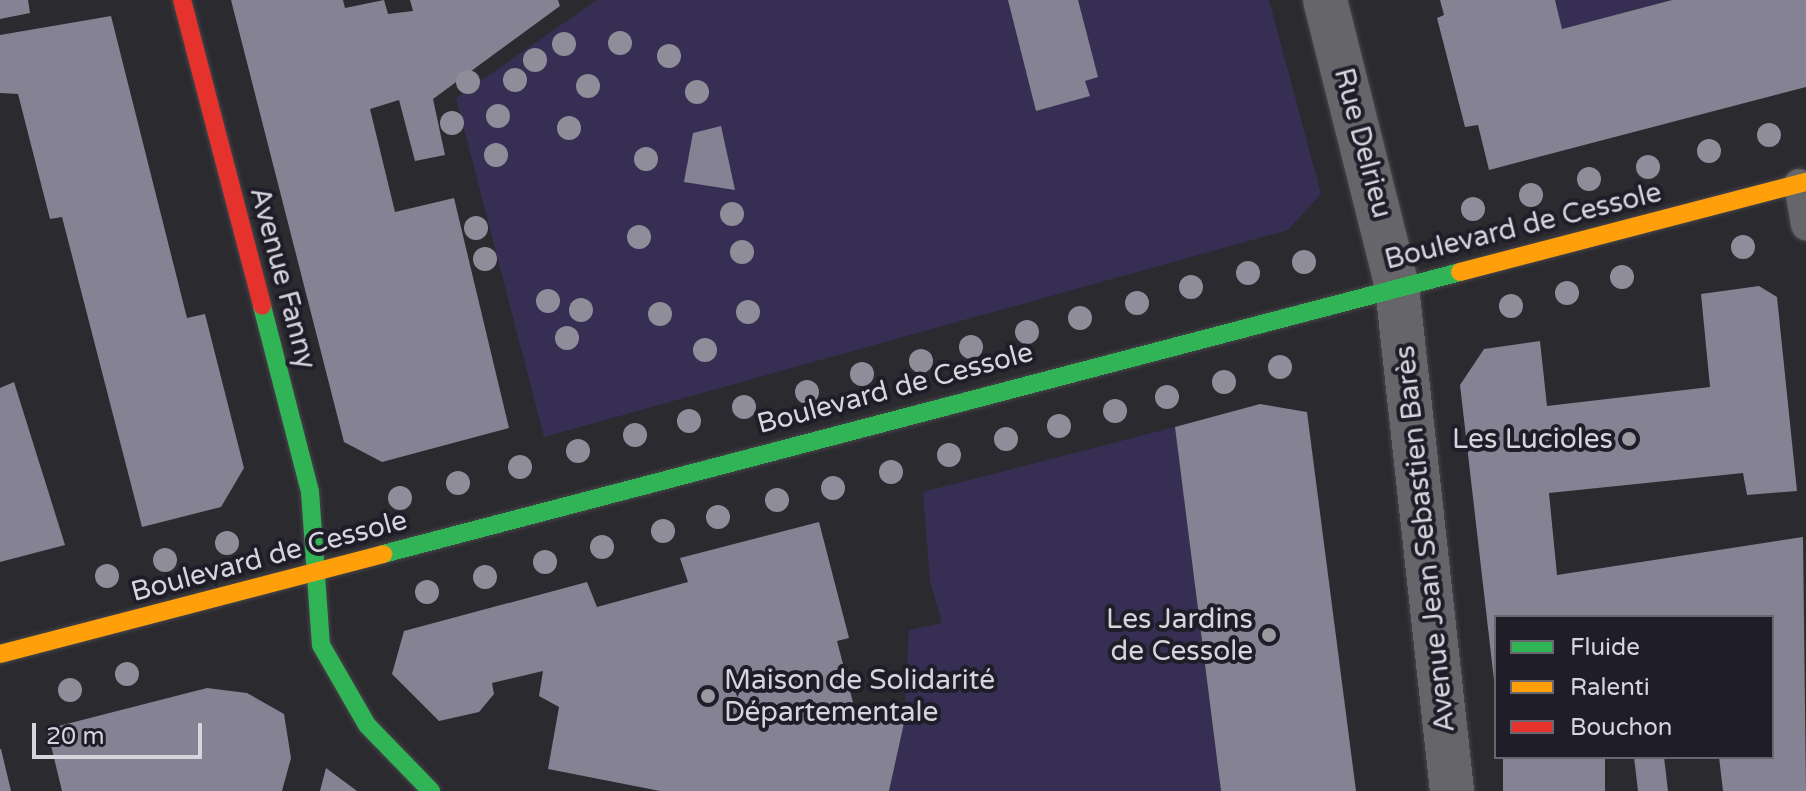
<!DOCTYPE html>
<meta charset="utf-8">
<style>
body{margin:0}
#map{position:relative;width:1806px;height:791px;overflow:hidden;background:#2a2a2f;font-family:"Varela Round",sans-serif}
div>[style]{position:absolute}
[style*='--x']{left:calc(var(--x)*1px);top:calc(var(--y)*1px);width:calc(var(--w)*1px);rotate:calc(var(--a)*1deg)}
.green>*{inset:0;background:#372f53}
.building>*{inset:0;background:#858293;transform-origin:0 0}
.roads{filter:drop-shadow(0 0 2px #46454a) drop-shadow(0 0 2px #46454a)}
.lane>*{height:30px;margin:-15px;padding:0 15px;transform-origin:15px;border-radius:15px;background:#66666a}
.street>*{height:44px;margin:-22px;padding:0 22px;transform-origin:22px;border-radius:22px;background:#66666a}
.fast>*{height:18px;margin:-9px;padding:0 9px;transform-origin:9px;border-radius:9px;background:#30b455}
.slow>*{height:18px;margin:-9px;padding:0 9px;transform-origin:9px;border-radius:9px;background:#ff9f0a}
.jam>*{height:18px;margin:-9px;padding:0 9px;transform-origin:9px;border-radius:9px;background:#e5322d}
.trees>*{width:24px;height:24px;margin:-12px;border-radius:50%;background:#8f8d9a}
.dots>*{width:22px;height:22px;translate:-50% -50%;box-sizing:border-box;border:4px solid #1f1d28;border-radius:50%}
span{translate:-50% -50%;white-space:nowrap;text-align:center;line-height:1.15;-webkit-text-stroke:8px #1f1d28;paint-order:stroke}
.street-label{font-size:28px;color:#d6d5dd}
.poi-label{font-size:28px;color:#d6d5dd}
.right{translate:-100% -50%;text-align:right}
.left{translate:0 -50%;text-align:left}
.legend{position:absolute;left:1494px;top:615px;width:280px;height:144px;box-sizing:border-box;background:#1f1d28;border:2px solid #686770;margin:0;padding:10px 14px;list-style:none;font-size:24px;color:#d6d5dd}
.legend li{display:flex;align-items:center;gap:16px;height:40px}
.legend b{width:40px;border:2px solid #686770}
.scale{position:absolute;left:32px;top:723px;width:170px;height:36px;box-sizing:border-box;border:4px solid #d6d5dd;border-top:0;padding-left:10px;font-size:24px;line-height:28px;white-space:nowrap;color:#d6d5dd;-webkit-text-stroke:6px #1f1d28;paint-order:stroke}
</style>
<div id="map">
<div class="green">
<div style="clip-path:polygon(597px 0,1269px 0,1321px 194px,1288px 230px,544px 437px,456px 98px)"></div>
<div style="clip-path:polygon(1555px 0,1672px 0,1562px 29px)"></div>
<div style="clip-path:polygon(1175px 427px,1221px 791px,889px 791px,904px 723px,909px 630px,942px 623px,930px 581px,923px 492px)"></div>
</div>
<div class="building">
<div style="clip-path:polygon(0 0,28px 0,30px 13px,0 19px)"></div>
<div style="clip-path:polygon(231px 0,343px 0,345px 8px,384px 0,388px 14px,413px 11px,410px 0,558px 0,560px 6px,433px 99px,445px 155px,415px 161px,399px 100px,370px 109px,395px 212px,454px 198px,509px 428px,382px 462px,344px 442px)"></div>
<div style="clip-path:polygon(1008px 0,1078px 0,1098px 77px,1085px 81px,1090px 96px,1036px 111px)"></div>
<div style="clip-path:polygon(1440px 0,1555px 0,1562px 29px,1672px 0,1806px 0,1806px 87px,1489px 170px,1478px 125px,1465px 127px,1437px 18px,1444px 15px)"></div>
<div style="clip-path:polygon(111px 16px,187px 318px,205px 314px,244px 468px,221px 507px,142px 527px,62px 217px,50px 219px,18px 94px,0 93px,0 35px)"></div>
<div style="clip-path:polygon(721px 126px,735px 190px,684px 182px,693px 133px)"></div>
<div style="clip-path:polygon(1759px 286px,1777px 297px,1797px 491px,1747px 495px,1743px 473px,1549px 493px,1557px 575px,1803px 537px,1806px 791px,1723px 791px,1719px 757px,1772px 757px,1772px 617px,1496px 617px,1494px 680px,1460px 385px,1484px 349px,1540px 341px,1547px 406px,1710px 387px,1701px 294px)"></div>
<div style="clip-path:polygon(14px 382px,65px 545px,0 562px,0 388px)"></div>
<div style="clip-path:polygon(1260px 404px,1307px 412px,1356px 791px,1221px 791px,1175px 427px)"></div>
<div style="clip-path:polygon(819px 522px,849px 638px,837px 641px,856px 714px,904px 723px,889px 791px,660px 791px,548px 769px,559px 707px,539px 696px,543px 671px,492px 683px,494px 694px,479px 712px,439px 721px,392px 674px,404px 631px,587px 582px,597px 607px,688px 582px,680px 558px)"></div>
<div style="clip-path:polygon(207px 688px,247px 693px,284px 714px,291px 758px,282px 791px,62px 791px,47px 729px)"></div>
<div style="clip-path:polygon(0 749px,1px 749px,11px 791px,0 791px)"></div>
<div style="left:1503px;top:757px;width:102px;height:34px"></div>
<div style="clip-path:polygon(1634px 757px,1664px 757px,1668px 791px,1638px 791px)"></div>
<div style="clip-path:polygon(326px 768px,357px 791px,320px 791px)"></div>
</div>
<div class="roads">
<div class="lane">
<div style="--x:1799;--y:184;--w:42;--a:80.3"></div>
</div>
<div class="street">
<div style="--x:1325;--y:0;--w:296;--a:75.9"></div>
<div style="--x:1397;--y:287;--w:507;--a:83.77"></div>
</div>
<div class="fast">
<div style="--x:262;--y:306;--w:192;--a:75.5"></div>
<div style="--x:310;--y:492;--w:153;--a:85.9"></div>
<div style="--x:321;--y:645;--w:92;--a:60.1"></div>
<div style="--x:367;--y:725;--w:92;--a:45.9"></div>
<div style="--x:383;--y:554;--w:1113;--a:-14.67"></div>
</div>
<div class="slow">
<div style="--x:1460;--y:272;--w:358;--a:-14.6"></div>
<div style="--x:0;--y:654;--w:396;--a:-14.6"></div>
</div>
<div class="jam">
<div style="--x:182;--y:0;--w:316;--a:75.3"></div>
</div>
</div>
<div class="trees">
<div style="left:620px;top:43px"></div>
<div style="left:564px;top:44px"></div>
<div style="left:669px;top:56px"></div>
<div style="left:535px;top:60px"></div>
<div style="left:515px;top:80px"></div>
<div style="left:468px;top:82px"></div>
<div style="left:588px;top:86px"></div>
<div style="left:697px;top:92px"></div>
<div style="left:498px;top:116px"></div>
<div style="left:452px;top:123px"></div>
<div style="left:569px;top:128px"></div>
<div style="left:1769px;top:135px"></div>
<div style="left:1709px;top:151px"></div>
<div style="left:496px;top:155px"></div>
<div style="left:646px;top:159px"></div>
<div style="left:1648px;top:167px"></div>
<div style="left:1589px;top:179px"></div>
<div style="left:1531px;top:195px"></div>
<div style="left:1473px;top:209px"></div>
<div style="left:732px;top:214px"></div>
<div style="left:476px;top:228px"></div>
<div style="left:639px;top:237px"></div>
<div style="left:1743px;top:247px"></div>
<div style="left:742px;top:252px"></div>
<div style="left:485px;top:259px"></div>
<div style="left:1304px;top:262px"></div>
<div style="left:1248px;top:273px"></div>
<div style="left:1622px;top:277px"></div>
<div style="left:1191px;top:287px"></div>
<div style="left:1567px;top:293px"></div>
<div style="left:548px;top:301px"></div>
<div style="left:1137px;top:303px"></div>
<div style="left:1511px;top:306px"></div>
<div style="left:581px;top:310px"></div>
<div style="left:748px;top:312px"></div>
<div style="left:660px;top:314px"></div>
<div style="left:1080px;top:318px"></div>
<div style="left:1027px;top:332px"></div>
<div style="left:567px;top:338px"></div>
<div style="left:971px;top:347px"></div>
<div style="left:705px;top:350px"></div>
<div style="left:921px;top:361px"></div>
<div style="left:1280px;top:367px"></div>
<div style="left:862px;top:374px"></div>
<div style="left:1224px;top:382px"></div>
<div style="left:807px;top:392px"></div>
<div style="left:1167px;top:397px"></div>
<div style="left:744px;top:407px"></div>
<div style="left:1115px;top:411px"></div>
<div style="left:689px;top:421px"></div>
<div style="left:1059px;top:426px"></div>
<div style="left:635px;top:435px"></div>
<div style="left:1006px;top:439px"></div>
<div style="left:578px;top:451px"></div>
<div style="left:949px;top:455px"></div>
<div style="left:520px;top:467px"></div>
<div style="left:891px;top:472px"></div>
<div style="left:458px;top:483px"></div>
<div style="left:833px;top:488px"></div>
<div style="left:400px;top:498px"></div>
<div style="left:777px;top:500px"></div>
<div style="left:718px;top:517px"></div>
<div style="left:663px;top:531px"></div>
<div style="left:227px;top:543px"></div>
<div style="left:602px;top:547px"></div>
<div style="left:165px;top:560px"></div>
<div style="left:545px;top:562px"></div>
<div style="left:107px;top:576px"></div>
<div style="left:485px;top:577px"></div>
<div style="left:427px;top:592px"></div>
<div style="left:127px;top:674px"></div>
<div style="left:70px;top:690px"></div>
</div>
<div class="dots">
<div style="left:1629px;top:439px;background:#9a99a0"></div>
<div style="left:1269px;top:635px;background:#9a99a0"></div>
<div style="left:708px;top:696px;background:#9a99a0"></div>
</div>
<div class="street-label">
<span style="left:1363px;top:143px;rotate:75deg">Rue Delrieu</span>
<span style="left:1523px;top:226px;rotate:-14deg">Boulevard de Cessole</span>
<span style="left:283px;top:278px;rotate:75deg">Avenue Fanny</span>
<span style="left:895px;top:388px;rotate:-15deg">Boulevard de Cessole</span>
<span style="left:1425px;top:539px;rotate:-96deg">Avenue Jean Sebastien Barès</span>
<span style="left:269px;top:556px;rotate:-15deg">Boulevard de Cessole</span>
</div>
<div class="poi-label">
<span class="right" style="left:1613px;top:439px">Les Lucioles</span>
<span class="right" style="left:1253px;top:635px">Les Jardins<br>de Cessole</span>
<span class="left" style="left:724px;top:696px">Maison de Solidarité<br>Départementale</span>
</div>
<ul class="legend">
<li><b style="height:10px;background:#30b455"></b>Fluide</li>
<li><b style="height:10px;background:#ff9f0a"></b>Ralenti</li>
<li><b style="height:10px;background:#e5322d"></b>Bouchon</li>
</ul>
<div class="scale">20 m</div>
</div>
